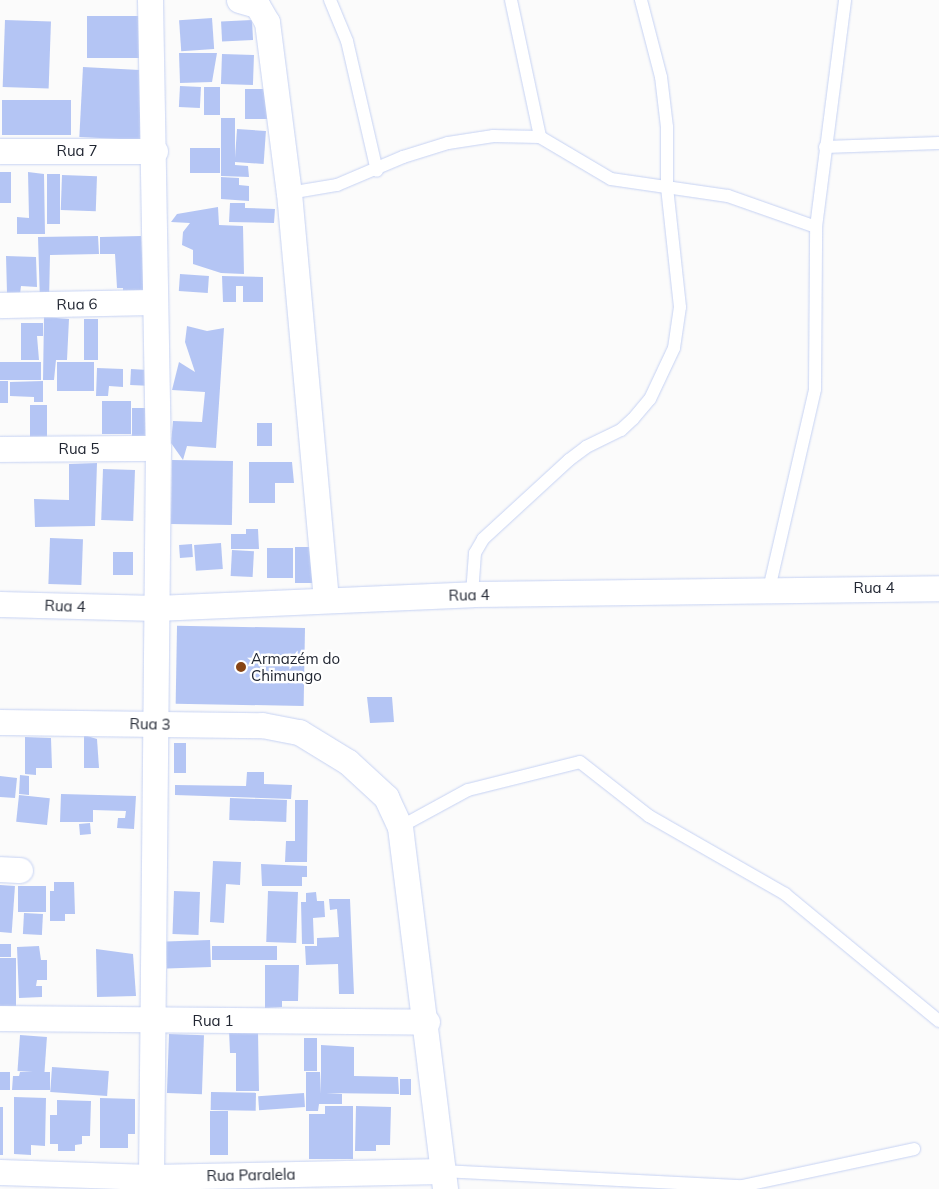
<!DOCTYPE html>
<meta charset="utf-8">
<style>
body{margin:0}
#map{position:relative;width:939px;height:1189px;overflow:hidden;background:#fbfbfb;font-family:Mulish,sans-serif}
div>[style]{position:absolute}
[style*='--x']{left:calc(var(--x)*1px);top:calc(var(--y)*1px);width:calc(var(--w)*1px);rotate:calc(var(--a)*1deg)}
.building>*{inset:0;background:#b4c5f4;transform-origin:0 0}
.roads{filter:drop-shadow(0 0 1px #c6d2f3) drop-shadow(0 0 1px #c6d2f3)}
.lane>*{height:12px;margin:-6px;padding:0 6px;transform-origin:6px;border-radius:6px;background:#fff}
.street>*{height:25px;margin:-12.5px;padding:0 12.5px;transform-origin:12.5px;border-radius:12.5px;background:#fff}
.dots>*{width:14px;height:14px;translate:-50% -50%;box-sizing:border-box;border:2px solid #fff;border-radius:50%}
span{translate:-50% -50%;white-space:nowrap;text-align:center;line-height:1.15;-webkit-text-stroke:4.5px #fff;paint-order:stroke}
.street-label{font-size:15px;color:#212632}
.poi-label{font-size:15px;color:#212632}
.left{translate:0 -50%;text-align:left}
</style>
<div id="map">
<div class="building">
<div style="left:87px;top:16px;width:52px;height:42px"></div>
<div style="left:212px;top:18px;width:31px;height:33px;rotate:86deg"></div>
<div style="left:5px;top:20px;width:46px;height:67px;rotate:2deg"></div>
<div style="left:252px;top:20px;width:20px;height:31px;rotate:87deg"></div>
<div style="clip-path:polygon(179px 53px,217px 53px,212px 82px,180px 83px)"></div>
<div style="left:222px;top:54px;width:32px;height:30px;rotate:2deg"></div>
<div style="left:83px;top:67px;width:66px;height:70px;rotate:3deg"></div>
<div style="left:180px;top:86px;width:21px;height:21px;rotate:3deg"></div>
<div style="left:204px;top:87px;width:16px;height:28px"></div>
<div style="left:245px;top:89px;width:25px;height:30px"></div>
<div style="left:2px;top:100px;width:69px;height:35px"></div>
<div style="clip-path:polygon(221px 118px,235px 118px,235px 165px,248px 166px,249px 177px,221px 176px)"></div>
<div style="left:237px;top:129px;width:29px;height:33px;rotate:4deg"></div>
<div style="left:190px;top:148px;width:30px;height:25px"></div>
<div style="left:0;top:172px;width:11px;height:31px"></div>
<div style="clip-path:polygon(28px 172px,44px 174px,45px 234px,17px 234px,17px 217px,29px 218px)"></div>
<div style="left:47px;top:174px;width:13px;height:50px"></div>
<div style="left:62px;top:175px;width:35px;height:35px;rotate:2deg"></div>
<div style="clip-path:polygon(221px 177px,239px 178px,239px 185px,249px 186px,249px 201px,221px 199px)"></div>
<div style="clip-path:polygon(230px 203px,245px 203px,245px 208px,275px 209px,274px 223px,229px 222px)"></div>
<div style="clip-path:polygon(218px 207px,219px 225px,243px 226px,244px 274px,221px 273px,193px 264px,193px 250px,182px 245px,183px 232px,190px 223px,171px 222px,177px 214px)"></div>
<div style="clip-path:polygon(98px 236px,99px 254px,50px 255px,49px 301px,40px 302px,38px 237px)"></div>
<div style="clip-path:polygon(141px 236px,144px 293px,123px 294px,123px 288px,117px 288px,115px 254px,100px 254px,100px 237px)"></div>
<div style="clip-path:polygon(6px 256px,36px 257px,37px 287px,21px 286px,20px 294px,7px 293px)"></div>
<div style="left:180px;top:274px;width:29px;height:17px;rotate:4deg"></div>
<div style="clip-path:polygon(222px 276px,263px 277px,263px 302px,243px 302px,243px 286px,236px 286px,236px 302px,223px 302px)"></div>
<div style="clip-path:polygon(44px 317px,69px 319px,67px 360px,56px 360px,54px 380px,43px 380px)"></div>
<div style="left:84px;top:319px;width:14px;height:41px"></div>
<div style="clip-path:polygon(21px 323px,43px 323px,43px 336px,37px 336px,39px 360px,21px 360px)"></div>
<div style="clip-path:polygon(187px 326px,207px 331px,224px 328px,216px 448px,187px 446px,183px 460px,171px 443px,173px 421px,202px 422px,205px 392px,172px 390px,179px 362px,195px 372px,185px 342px)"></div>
<div style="left:0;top:362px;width:41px;height:18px"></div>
<div style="left:57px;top:362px;width:37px;height:29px"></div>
<div style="clip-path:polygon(97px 368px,123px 369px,123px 387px,109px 386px,108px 396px,96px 396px)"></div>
<div style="left:131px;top:369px;width:17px;height:16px;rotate:3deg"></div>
<div style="left:0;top:381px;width:8px;height:22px"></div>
<div style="clip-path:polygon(43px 381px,43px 402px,34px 402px,34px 397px,10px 396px,10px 382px)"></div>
<div style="left:102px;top:401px;width:29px;height:33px"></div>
<div style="left:30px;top:405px;width:17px;height:41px"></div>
<div style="left:132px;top:408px;width:17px;height:28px"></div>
<div style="left:257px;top:423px;width:15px;height:23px"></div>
<div style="left:172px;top:460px;width:61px;height:64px;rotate:1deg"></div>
<div style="clip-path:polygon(249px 462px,292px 462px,294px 483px,275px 483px,275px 503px,249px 503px)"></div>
<div style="clip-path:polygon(97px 463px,95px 526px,35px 527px,34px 499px,69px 500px,69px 464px)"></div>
<div style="left:103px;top:469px;width:32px;height:51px;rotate:2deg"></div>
<div style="clip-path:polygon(246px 529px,258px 529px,259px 549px,231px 549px,231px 534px,246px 534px)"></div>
<div style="left:50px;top:538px;width:33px;height:46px;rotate:2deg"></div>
<div style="left:221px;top:543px;width:26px;height:27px;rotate:86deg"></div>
<div style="left:192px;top:544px;width:13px;height:13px;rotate:86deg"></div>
<div style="left:295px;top:547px;width:22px;height:36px"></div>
<div style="left:267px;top:548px;width:26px;height:30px"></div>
<div style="left:232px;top:550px;width:22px;height:26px;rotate:3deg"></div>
<div style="left:113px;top:552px;width:20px;height:23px"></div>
<div style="left:305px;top:628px;width:78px;height:128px;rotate:91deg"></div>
<div style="clip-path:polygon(367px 697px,392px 697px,394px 722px,370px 723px)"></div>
<div style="clip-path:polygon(84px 735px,97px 739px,99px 768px,84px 768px)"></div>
<div style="clip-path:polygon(25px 737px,51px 738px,52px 768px,36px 768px,36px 775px,25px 774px)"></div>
<div style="left:174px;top:743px;width:12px;height:30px"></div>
<div style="clip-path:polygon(247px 772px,264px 772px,264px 784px,292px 785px,291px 799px,175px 795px,175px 785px,246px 786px)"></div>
<div style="clip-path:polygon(20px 775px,29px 776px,29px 795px,19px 794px)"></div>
<div style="clip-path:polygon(0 776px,17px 778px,15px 798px,0 797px)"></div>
<div style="clip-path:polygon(61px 794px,136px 796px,134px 829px,117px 828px,118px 818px,125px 818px,126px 811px,93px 810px,93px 822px,60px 822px)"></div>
<div style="left:19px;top:795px;width:31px;height:27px;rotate:6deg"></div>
<div style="left:230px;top:798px;width:57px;height:22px;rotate:2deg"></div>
<div style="clip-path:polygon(295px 800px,308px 800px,307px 862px,285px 862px,286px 841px,295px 841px)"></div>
<div style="left:90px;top:823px;width:11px;height:11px;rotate:85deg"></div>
<div style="clip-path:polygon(213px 861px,241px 862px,240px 885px,226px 884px,224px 923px,210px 922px)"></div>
<div style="clip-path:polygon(261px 864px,307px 866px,307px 877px,302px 877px,302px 886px,262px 886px)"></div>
<div style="clip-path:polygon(54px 882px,74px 882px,75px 914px,65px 914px,65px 921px,50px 921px,50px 891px,54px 891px)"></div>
<div style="left:0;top:885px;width:15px;height:47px;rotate:4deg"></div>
<div style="left:18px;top:886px;width:28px;height:26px"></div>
<div style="left:174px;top:891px;width:26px;height:43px;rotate:2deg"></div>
<div style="left:268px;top:891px;width:30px;height:51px;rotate:2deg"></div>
<div style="clip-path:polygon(316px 892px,317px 901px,324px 901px,325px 917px,313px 918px,314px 944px,302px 944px,301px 902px,306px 902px,306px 893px)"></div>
<div style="clip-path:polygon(329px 899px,350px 899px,354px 994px,339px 994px,338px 964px,306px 965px,305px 946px,317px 946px,317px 938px,339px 937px,337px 909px,330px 910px)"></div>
<div style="left:24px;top:913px;width:19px;height:21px;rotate:3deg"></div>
<div style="left:210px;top:940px;width:27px;height:44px;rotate:88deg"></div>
<div style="left:0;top:944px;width:11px;height:13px"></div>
<div style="clip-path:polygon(39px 946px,41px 960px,47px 960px,47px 980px,37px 980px,36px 986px,42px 986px,42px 997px,19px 998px,17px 947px)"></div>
<div style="left:277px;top:946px;width:14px;height:65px;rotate:90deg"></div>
<div style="clip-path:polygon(96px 949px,133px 954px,136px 996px,97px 997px)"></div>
<div style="left:0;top:958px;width:16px;height:49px"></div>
<div style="clip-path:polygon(265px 965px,299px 965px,298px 1001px,282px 1001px,282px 1007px,265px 1008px)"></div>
<div style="clip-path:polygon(229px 1030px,258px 1031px,259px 1091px,236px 1091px,236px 1053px,230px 1053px)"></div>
<div style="left:169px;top:1034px;width:35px;height:59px;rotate:2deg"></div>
<div style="left:20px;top:1035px;width:27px;height:36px;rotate:4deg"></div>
<div style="left:304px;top:1038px;width:13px;height:33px"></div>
<div style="clip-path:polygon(321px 1045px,354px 1047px,354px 1076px,398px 1077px,399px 1094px,326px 1093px,342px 1094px,342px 1104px,319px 1104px,318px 1111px,306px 1111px,306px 1072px,320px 1072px,321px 1094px)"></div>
<div style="left:52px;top:1067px;width:57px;height:25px;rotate:4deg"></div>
<div style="left:0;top:1072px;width:10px;height:18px"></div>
<div style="clip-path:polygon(20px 1072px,50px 1072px,50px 1090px,12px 1090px,13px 1076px,19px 1076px)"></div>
<div style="left:400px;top:1079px;width:11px;height:16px"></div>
<div style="left:211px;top:1092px;width:45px;height:18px;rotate:1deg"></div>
<div style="left:304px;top:1093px;width:14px;height:46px;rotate:86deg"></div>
<div style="clip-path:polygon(14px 1097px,46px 1098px,45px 1146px,31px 1145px,31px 1155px,14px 1154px)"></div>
<div style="clip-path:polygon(100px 1098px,135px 1099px,135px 1134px,128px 1134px,128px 1148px,100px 1148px)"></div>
<div style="clip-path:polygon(57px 1100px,91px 1101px,90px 1136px,82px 1136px,82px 1144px,75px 1145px,75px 1151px,58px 1151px,58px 1144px,50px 1144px,50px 1115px,57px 1115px)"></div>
<div style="clip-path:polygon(325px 1106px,353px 1106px,353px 1159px,309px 1159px,309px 1114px,325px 1114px)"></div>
<div style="clip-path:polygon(356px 1106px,391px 1107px,390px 1145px,376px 1145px,376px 1151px,355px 1151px)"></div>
<div style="left:0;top:1107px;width:3px;height:48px"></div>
<div style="left:210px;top:1111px;width:18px;height:44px"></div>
</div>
<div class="roads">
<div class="lane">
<div style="--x:330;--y:0;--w:44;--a:67.5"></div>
<div style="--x:347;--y:41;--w:133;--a:77"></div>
<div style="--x:511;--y:0;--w:140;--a:78"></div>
<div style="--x:825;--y:147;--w:114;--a:-2"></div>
<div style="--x:289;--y:193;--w:49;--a:-9.5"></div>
<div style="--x:337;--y:185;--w:72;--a:-23"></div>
<div style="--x:403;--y:157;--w:47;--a:-17.3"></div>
<div style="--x:448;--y:143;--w:46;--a:-8.8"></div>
<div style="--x:493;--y:136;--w:47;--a:1.2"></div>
<div style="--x:540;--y:137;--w:82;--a:30.6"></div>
<div style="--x:611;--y:179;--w:118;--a:8.3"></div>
<div style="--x:728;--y:196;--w:93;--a:19.4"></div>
<div style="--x:769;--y:589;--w:205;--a:-77"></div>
<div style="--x:815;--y:389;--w:162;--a:-89.6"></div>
<div style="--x:816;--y:227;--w:229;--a:-82.7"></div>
<div style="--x:472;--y:594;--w:41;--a:-85.8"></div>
<div style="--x:475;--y:553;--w:16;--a:-60"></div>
<div style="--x:483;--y:539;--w:117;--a:-42.6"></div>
<div style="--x:569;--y:460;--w:21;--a:-37"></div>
<div style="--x:586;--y:447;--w:39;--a:-26"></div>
<div style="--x:621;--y:430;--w:16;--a:-43"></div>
<div style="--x:633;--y:419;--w:26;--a:-50"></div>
<div style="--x:650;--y:399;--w:56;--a:-64.8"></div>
<div style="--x:674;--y:348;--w:41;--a:-81.7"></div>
<div style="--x:680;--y:307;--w:121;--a:-96.2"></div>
<div style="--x:667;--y:187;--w:60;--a:-90"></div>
<div style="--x:667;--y:127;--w:50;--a:-96.8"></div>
<div style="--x:661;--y:77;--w:80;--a:-104.6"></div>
<div style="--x:400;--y:827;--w:77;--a:-28.6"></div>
<div style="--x:468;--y:790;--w:115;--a:-14"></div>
<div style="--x:580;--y:762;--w:88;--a:38"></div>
<div style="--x:649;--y:816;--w:157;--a:29.8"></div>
<div style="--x:785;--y:894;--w:200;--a:39.5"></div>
<div style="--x:442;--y:1171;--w:300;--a:2.9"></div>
<div style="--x:742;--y:1186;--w:176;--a:-12.1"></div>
</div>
<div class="street">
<div style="--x:150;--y:0;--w:448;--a:89"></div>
<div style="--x:158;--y:448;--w:729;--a:90.55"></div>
<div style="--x:239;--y:0;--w:19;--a:16"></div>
<div style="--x:257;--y:5;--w:20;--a:60"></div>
<div style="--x:267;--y:22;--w:172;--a:82.7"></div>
<div style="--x:289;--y:193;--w:408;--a:84.8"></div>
<div style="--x:0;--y:151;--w:155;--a:0"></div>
<div style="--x:0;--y:305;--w:153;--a:-1.1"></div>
<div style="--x:0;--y:449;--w:158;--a:-0.4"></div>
<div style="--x:0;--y:604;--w:156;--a:1.5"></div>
<div style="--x:156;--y:608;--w:316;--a:-2.5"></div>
<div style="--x:472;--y:594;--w:467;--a:-0.7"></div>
<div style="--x:0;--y:722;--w:262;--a:0.7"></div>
<div style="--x:262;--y:725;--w:38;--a:11"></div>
<div style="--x:299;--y:732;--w:57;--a:31.5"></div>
<div style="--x:348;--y:762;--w:52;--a:42.6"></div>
<div style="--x:386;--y:797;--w:33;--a:65"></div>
<div style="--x:400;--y:827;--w:365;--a:82.9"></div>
<div style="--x:0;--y:869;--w:20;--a:3"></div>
<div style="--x:0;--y:1018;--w:427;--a:0.5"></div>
<div style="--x:0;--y:1172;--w:151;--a:1.9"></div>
<div style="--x:151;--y:1177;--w:291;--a:-1.2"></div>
</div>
</div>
<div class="dots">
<div style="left:241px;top:667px;background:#874515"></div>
</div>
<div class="street-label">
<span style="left:77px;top:151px">Rua 7</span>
<span style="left:77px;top:304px;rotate:-1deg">Rua 6</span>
<span style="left:79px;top:449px">Rua 5</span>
<span style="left:874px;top:588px">Rua 4</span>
<span style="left:469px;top:595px;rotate:-1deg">Rua 4</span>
<span style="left:65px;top:606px;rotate:2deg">Rua 4</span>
<span style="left:150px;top:724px;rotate:1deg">Rua 3</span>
<span style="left:213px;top:1021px">Rua 1</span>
<span style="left:251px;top:1175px;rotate:-1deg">Rua Paralela</span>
</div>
<div class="poi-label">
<span class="left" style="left:251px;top:667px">Armazém do<br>Chimungo</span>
</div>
</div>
